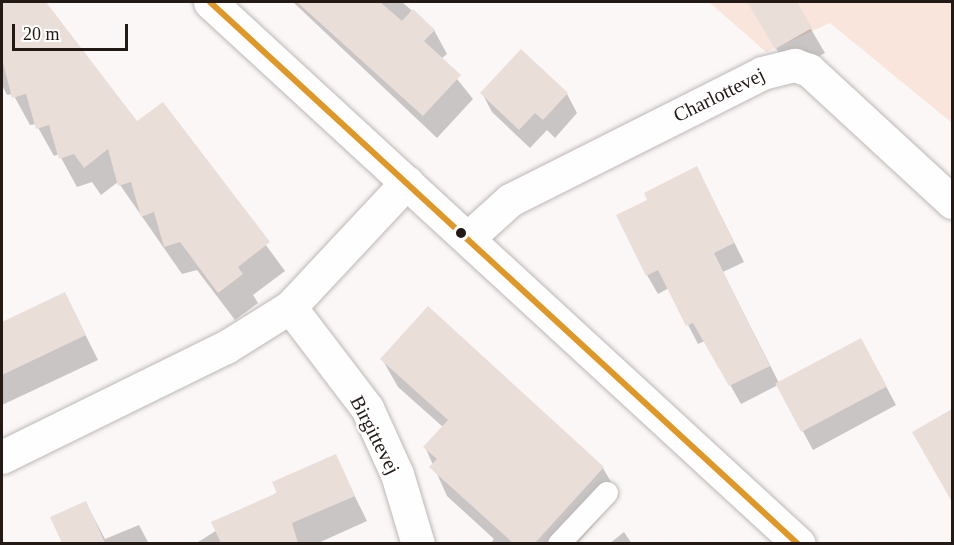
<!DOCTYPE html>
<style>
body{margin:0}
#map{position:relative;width:954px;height:545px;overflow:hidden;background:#faf7f6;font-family:"Times New Roman",serif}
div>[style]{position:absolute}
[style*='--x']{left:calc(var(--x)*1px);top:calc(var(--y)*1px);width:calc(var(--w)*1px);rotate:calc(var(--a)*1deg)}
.green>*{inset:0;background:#f9e5dc}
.shadow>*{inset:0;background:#0003}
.building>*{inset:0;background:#eaded9;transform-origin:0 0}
.roads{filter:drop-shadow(0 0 2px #beb8b6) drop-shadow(0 0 2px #beb8b6)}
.service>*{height:22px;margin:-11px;padding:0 11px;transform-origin:11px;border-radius:11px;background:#fefefe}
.minor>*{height:33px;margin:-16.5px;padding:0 16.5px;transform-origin:16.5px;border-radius:16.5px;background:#fefefe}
.bus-1>*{height:6px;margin:-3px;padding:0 3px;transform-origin:3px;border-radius:3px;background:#de9829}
.dots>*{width:16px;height:16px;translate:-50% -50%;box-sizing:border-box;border:3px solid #fff;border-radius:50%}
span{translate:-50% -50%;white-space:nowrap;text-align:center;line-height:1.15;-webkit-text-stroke:5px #fff;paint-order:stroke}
.street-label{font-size:20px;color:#231915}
.frame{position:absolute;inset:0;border:3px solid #231915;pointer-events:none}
.scale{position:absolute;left:12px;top:24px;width:116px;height:27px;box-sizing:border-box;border:3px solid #231915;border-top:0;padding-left:8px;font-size:18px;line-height:21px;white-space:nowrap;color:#231915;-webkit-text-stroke:4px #fff;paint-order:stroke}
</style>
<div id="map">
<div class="green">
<div style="clip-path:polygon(709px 2px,952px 2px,952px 123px,830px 23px,766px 52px)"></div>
</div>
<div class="shadow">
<div style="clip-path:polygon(2px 2px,45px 2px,137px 123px,162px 104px,285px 271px,253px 295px,258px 303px,235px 320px,197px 270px,182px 274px,118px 182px,101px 195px,92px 182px,77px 187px,59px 154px,54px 156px,36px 124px,30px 125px,13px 94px,7px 95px,2px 85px)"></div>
<div style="clip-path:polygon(293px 2px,402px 2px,434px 30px,447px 54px,441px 59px,473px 99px,437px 138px)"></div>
<div style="clip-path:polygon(749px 2px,795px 2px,825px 53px,790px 72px)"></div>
<div style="clip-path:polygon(482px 93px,567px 94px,577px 113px,555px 138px,547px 130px,530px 148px,492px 112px)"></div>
<div style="clip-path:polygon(697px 168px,744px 262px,723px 272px,779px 383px,871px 358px,896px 405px,813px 450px,778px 385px,741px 404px,705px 341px,698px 344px,669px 288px,658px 294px,647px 275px,649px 200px)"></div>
<div style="clip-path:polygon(65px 294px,98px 360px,2px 405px,2px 324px)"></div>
<div style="clip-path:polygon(428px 308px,603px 468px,619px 496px,577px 544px,490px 544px,494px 539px,447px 496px,425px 447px,443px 427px,398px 387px,382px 359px)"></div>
<div style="clip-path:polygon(952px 411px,952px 493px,950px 494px,914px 432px)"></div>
<div style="clip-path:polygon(335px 456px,367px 521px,316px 544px,195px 544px)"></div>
<div style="clip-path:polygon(86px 503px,105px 539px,139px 525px,149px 544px,63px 544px,52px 517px)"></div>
<div style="clip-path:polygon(624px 532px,632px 544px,609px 544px)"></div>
</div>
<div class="building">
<div style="clip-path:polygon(2px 2px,46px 2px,137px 121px,163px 102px,270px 242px,238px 267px,243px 274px,218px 293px,180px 242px,164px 247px,154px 212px,141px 217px,131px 182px,118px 186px,108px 149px,84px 168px,74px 154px,59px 159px,49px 125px,36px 129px,26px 94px,12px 98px,2px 59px)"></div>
<div style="clip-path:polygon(297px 2px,380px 2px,402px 21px,413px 9px,435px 30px,424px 41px,461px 75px,423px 116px)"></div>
<div style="clip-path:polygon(747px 2px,797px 2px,812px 28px,775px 49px)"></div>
<div style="clip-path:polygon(521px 49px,568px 93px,543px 120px,535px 113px,519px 130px,480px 93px)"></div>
<div style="clip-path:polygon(697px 166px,734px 243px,714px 253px,770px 366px,729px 386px,693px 323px,686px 326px,658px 270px,646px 276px,616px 215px,647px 200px,644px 193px)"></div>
<div style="clip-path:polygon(65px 292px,86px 335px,2px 375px,2px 322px)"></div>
<div style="clip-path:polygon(428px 306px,604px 467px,535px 543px,513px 543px,429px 467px,437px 459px,423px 447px,448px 420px,380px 359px)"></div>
<div style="left:861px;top:338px;width:55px;height:97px;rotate:62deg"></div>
<div style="clip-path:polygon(952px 409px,952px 502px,912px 432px)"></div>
<div style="clip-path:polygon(336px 454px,355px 496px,292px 523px,298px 543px,221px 543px,211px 522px,277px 493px,272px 482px)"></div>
<div style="clip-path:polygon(86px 501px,105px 543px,62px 543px,50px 517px)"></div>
</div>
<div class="roads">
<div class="service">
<div style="--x:559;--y:544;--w:70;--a:-46.7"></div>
</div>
<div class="minor">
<div style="--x:210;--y:2;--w:800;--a:42.62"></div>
<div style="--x:468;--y:238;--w:57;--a:-42.1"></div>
<div style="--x:510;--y:200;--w:282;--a:-26.7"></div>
<div style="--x:762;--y:73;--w:34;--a:-14"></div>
<div style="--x:795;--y:65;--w:15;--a:20"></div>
<div style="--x:809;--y:70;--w:195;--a:42.7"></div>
<div style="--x:290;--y:307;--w:127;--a:52.7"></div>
<div style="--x:367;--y:408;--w:72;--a:65.6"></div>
<div style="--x:397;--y:474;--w:73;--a:73.3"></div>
<div style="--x:2;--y:457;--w:250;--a:-26.2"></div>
<div style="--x:226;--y:347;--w:75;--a:-32"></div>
<div style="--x:290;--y:307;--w:171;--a:-46.9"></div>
</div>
</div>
<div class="bus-1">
<div style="--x:210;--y:2;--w:800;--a:42.67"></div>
</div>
<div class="dots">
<div style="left:461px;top:233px;background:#231915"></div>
</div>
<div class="street-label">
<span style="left:719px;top:95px;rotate:-26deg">Charlottevej</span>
<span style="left:375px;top:435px;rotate:63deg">Birgittevej</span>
</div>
<div class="frame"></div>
<div class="scale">20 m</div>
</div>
